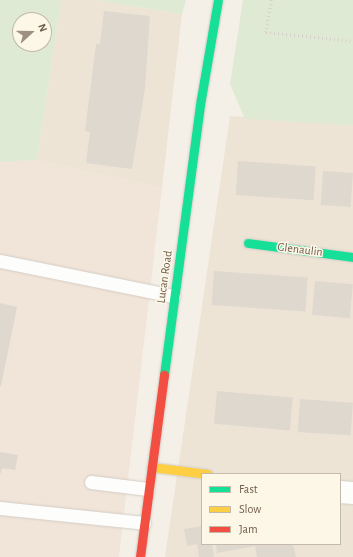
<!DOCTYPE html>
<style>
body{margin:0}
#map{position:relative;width:353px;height:557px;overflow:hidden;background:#f4f0e7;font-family:"Alegreya Sans",sans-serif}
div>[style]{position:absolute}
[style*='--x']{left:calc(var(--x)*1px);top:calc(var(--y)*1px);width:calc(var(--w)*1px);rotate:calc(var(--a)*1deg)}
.residential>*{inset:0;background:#ede4d5}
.commercial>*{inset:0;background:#f1e4d8}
.green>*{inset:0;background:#deead3}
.building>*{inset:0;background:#ded8cf;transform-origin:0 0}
.path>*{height:2.5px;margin-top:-1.25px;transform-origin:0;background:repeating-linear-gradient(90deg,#d5d0c9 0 1px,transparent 0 4px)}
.roads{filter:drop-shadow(0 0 1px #d3cdc6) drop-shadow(0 0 1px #d3cdc6)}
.lane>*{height:13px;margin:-6.5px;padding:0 6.5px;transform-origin:6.5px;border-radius:6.5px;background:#fdfdfb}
.street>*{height:22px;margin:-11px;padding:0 11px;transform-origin:11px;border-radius:11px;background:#fdfdfb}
.fast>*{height:9px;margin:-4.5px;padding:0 4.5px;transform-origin:4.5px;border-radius:4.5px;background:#16e098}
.slow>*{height:9px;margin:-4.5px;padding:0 4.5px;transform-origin:4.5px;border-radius:4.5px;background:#ffcf43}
.jam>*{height:9px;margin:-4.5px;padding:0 4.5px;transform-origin:4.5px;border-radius:4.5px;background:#f24e42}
span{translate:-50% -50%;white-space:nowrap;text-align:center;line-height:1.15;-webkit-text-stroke:3px #fdf7e8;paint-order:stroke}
.street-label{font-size:12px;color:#6e5c4c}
.legend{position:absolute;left:201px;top:473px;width:140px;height:72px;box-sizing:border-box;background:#fdf7e8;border:1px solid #c4b9aa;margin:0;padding:5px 7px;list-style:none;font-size:12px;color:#6e5c4c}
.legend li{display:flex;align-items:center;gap:8px;height:20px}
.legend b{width:20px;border:1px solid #c4b9aa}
.north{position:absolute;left:12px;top:12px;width:40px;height:40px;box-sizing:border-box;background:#fdf7e8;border:1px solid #c4b9aa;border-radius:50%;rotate:69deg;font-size:11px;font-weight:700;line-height:16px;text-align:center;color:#6e5c4c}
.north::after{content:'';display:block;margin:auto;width:14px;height:18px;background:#9d9082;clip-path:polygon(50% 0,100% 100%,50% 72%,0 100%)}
</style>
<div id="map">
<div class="residential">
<div style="clip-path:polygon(61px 0,95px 0,182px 14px,162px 188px,37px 160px)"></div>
<div style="clip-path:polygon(evenodd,230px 116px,353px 125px,353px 557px,165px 557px,230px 116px,202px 474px,340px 474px,340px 544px,202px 544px,202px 474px)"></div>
</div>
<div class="commercial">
<div style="clip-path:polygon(37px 160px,162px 188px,119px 557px,0 557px,0 162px)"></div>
</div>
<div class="green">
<div style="clip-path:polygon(evenodd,0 0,61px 0,37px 160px,0 162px,0 0,20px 20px,44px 20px,44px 44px,20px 44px,20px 20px)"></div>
<div style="clip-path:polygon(95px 0,186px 0,182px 14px)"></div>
<div style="clip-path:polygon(243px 0,353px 0,353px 125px,245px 119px,230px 84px)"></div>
</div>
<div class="building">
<div style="clip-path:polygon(104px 11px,150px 16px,145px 88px,132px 169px,86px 163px,90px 132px,85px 131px,96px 44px,100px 44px)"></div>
<div style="left:238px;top:161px;width:78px;height:34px;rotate:4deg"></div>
<div style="left:323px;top:171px;width:30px;height:34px;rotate:4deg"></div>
<div style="left:214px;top:271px;width:94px;height:34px;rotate:4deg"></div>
<div style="left:315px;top:281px;width:38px;height:34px;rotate:5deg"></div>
<div style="clip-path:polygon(0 303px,17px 307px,1px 386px,0 386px)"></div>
<div style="left:217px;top:391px;width:76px;height:33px;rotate:5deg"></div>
<div style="left:300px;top:399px;width:53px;height:33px;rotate:4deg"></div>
<div style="clip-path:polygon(0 452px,18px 455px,15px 470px,2px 468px,0 475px)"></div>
<div style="clip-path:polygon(202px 526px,202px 544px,212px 544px,214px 557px,199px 557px,197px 544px,187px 546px,184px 529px)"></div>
<div style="clip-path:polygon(216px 544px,293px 544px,296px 557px,257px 557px,255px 546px,217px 553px)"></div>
</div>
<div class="path">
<div style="--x:272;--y:0;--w:33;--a:101"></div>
<div style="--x:266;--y:32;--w:87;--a:5.9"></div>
</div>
<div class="roads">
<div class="lane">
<div style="--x:0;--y:261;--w:177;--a:11.4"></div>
<div style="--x:91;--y:482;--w:57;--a:7"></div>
<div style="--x:0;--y:508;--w:145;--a:5.9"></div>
</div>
<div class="street">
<div style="--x:340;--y:492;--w:13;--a:4"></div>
</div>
<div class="fast">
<div style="--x:248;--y:243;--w:106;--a:7.6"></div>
<div style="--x:164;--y:375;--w:278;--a:-82.4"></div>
<div style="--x:201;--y:99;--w:100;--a:-80.3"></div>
</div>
<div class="slow">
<div style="--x:151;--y:467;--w:57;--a:7"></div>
</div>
<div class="jam">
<div style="--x:140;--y:557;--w:184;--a:-82.5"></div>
</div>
</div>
<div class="street-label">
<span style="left:300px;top:250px;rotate:7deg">Glenaulin</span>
<span style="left:165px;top:277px;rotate:-82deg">Lucan Road</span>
</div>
<ul class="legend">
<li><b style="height:5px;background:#16e098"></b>Fast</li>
<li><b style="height:5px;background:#ffcf43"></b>Slow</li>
<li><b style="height:5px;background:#f24e42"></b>Jam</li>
</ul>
<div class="north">N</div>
</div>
